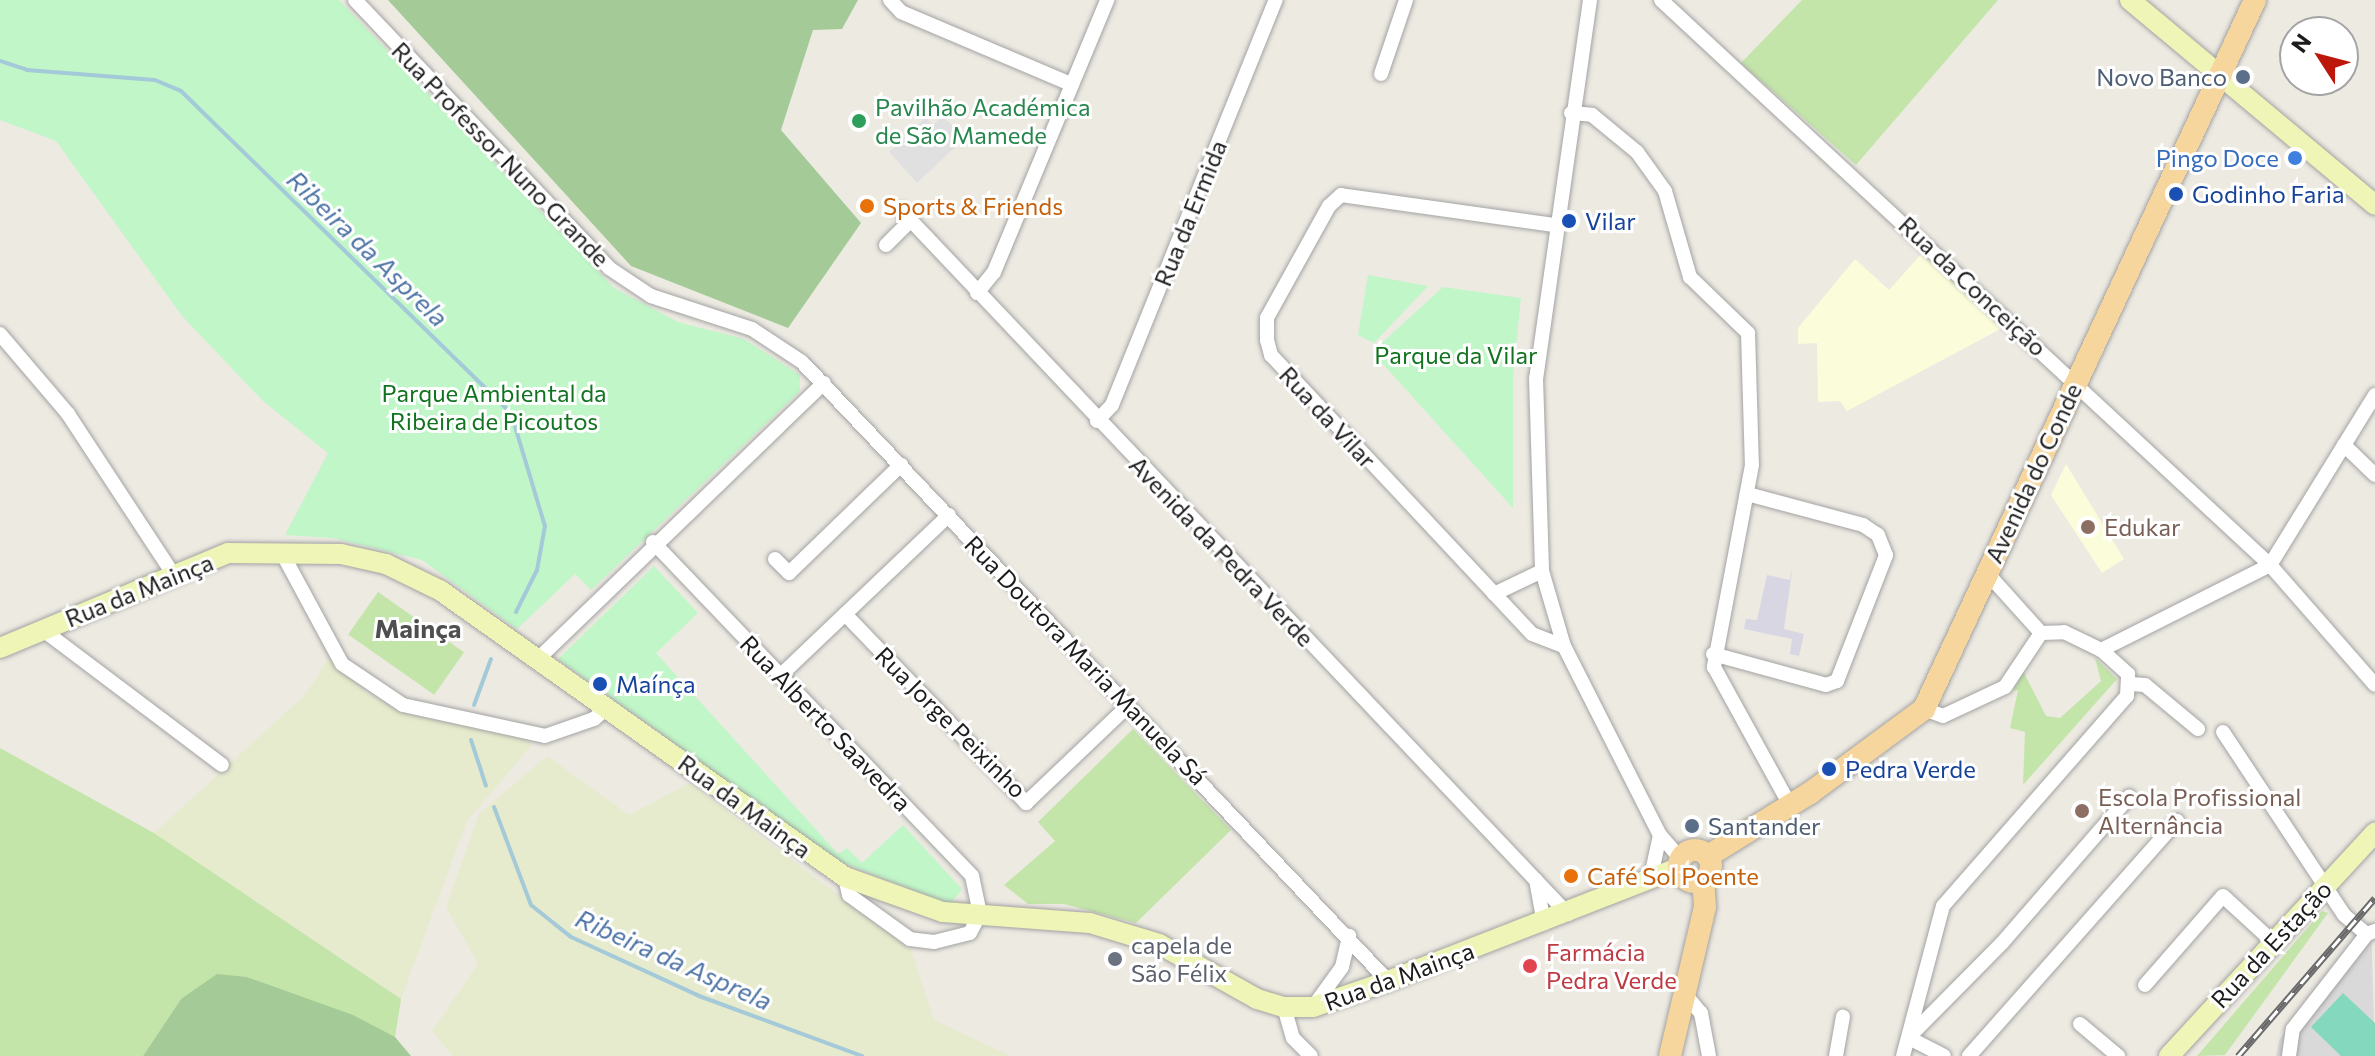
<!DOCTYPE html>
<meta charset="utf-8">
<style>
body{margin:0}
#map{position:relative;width:2375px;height:1056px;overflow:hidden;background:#edeae2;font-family:Commissioner,sans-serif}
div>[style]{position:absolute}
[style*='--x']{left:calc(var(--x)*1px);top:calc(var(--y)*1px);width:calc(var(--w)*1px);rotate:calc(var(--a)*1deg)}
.residential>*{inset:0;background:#dad9d9}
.education>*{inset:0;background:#fbfdda}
.farmland>*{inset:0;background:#e7ebcd}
.grass>*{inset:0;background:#c3e5a9;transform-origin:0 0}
.forest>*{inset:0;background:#a4ca98}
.park>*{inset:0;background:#c0f6c8}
.pitch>*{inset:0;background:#83d8bd}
.parking>*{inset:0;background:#e0e0e0}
.plaza>*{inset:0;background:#d7d6e2}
.stream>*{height:4px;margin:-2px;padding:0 2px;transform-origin:2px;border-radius:2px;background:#a4c9d8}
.roads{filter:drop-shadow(0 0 2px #a3a3a3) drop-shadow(0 0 2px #a3a3a3)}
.street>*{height:14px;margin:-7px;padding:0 7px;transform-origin:7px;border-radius:7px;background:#fff}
.secondary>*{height:20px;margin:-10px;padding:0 10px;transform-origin:10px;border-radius:10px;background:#eef5b7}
.primary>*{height:22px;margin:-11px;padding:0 11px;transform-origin:11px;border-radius:11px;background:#f6d69d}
.primary>.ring{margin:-11px;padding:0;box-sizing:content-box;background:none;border:22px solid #f6d69d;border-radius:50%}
.rail>*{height:7px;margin-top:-3.5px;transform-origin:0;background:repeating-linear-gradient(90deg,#fff 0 12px,#6a6a6a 0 24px);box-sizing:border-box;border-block:2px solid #6a6a6a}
.dots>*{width:22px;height:22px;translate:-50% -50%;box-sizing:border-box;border:4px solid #fff;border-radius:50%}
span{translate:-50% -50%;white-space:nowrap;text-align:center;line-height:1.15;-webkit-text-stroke:6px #fff;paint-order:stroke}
.service-label{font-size:24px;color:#4e5e75}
.right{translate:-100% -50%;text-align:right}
.left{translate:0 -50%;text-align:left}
.leisure-label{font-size:24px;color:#27864d}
.street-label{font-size:24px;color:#1c1c1c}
.shop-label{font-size:24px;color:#366cbe}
.transit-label{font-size:24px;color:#164399}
.food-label{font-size:24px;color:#c56008}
.park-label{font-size:24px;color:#11731f}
.education-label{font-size:24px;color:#785e54}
.worship-label{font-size:24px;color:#5b616d}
.health-label{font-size:24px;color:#be3a42}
.water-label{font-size:26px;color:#4e74a5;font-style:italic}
.neighbourhood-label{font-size:26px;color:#4f4f4f;font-weight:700}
.north{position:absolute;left:2279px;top:16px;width:80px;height:80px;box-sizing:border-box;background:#fff;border:2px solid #a4a4a4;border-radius:50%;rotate:306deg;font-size:22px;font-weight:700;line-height:32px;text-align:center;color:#1c1c1c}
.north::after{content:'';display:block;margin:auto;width:28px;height:36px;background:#bd170b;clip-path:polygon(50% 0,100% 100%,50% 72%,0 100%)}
</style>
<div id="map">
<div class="residential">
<div style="clip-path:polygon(2371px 923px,2375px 1056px,2276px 1056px,2279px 1040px)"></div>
</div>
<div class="education">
<div style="clip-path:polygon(1924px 251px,2004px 327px,1847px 411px,1840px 401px,1818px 402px,1817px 343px,1798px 344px,1798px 328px,1855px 259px,1889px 290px)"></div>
<div style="clip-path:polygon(2066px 464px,2124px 559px,2102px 573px,2051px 495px)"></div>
</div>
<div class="farmland">
<div style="clip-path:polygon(329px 658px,367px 693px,406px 713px,525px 738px,532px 745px,467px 821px,401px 999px,154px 833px,305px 695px)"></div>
<div style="clip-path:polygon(547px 756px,629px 815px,690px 783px,911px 950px,934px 1020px,1011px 1056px,453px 1056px,432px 1031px,478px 964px,446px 907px,479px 814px)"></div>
</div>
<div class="grass">
<div style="clip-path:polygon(1802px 0,1998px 0,1856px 165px,1741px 63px)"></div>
<div style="left:378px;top:592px;width:105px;height:52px;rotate:35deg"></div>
<div style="clip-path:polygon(2095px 658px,2117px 679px,2023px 785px,2025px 732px,2010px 728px,2018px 690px,2013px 691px,2023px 671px,2046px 716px,2060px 718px,2101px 681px)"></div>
<div style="clip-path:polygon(1133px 729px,1231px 830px,1136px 923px,1064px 904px,1028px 904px,1004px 885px,1055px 841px,1038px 822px)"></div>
<div style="clip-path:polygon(0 748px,154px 833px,401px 999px,395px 1037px,247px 977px,181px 999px,143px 1056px,0 1056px)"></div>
<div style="clip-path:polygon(2322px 911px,2328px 913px,2225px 1055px,2197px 1056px)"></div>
</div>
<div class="forest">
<div style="clip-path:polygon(388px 0,858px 0,842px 29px,813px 30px,781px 130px,861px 223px,788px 328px,631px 266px)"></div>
<div style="clip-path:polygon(217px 974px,247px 977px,353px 1015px,395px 1037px,411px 1056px,143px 1056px,181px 999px)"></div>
</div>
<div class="park">
<div style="clip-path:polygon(0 0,339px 0,614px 288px,678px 322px,744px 339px,800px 375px,800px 391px,591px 590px,575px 574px,517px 629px,422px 560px,333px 538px,285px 535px,328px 453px,263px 401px,182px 316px,56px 141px,0 120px)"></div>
<div style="clip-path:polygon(1368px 275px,1428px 286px,1374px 343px,1358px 335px)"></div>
<div style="clip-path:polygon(1443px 287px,1521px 298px,1513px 376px,1513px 508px,1372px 352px)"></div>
<div style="clip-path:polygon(654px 566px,698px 613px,656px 653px,838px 854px,847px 848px,862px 863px,903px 825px,962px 889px,950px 905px,836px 860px,558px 659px)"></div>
</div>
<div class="pitch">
<div style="clip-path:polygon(2343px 993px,2375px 1023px,2375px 1056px,2341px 1056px,2311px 1027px)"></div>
</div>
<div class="parking">
<div style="clip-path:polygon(942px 116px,966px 137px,917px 183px,889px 152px,926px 117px,933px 125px)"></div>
</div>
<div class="plaza">
<div style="clip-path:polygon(1793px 564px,1784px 629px,1804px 634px,1799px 656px,1790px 654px,1792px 639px,1744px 629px,1746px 619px,1757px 620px,1767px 575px,1790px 580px)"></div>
</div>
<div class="stream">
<div style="--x:0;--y:61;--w:28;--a:18"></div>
<div style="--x:27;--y:70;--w:128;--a:4.5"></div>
<div style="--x:155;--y:80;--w:28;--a:23"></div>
<div style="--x:181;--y:91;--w:461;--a:44.3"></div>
<div style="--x:511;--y:413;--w:118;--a:73.3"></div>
<div style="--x:545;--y:526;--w:45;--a:100.3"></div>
<div style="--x:537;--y:570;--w:47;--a:116.6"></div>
<div style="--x:474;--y:705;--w:49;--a:-69.7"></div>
<div style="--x:471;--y:740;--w:48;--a:71.9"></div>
<div style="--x:494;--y:807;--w:105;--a:69.3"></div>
<div style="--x:531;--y:905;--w:51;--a:38.7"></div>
<div style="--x:571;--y:937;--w:141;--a:24.7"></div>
<div style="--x:699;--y:996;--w:174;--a:20.2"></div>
</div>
<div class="roads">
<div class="street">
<div style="--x:355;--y:0;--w:369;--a:46.5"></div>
<div style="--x:609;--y:268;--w:50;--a:33.7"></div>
<div style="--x:651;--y:296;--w:106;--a:18.1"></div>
<div style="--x:752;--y:329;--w:60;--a:33.4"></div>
<div style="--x:802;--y:362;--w:852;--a:46.57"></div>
<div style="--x:890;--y:0;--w:16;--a:47"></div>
<div style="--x:901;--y:12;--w:185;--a:23"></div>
<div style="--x:1590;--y:0;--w:382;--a:98.1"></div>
<div style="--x:1536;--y:378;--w:193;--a:88.2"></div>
<div style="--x:1542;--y:571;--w:78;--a:73.7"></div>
<div style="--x:1564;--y:646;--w:212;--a:63.1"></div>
<div style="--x:1660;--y:835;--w:30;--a:49"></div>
<div style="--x:1661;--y:0;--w:831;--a:42.85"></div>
<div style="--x:2270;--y:565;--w:159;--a:48.8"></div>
<div style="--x:1381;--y:74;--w:78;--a:-71.3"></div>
<div style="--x:1571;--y:113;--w:21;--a:5"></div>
<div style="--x:1592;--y:115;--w:58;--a:39.4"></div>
<div style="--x:1637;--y:152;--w:48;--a:54.3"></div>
<div style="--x:1665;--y:191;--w:90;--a:73.8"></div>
<div style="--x:1690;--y:277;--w:81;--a:44"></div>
<div style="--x:1748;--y:333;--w:132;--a:88.3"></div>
<div style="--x:1752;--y:465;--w:206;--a:100.7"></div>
<div style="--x:1714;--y:667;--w:158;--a:61.2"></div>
<div style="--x:901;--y:210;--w:970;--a:46.55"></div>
<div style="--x:1554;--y:225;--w:215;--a:-172"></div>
<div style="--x:1341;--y:195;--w:16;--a:137"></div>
<div style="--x:1329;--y:206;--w:128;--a:119"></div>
<div style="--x:1267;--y:318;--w:22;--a:90"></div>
<div style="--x:1267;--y:340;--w:16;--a:75"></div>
<div style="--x:1271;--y:355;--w:382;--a:46.9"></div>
<div style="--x:1532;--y:634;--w:34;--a:21"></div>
<div style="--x:886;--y:245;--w:34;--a:-45"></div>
<div style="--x:977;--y:293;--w:27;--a:-51"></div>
<div style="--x:994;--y:272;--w:295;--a:-67.4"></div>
<div style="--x:0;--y:334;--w:105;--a:49.6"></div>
<div style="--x:68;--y:414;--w:191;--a:56.7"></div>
<div style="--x:1097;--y:421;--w:22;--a:-47"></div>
<div style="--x:1112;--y:405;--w:437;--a:-68"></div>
<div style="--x:2344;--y:445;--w:43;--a:44.1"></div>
<div style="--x:653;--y:542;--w:462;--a:46.3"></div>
<div style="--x:972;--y:876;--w:39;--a:78"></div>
<div style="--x:980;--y:914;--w:21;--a:118"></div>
<div style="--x:970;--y:933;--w:37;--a:166"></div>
<div style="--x:934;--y:942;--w:24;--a:-173"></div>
<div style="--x:910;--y:939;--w:75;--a:-144.2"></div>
<div style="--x:849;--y:895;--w:18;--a:-103"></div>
<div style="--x:282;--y:553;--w:126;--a:61.6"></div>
<div style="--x:342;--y:664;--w:73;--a:33.9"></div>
<div style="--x:403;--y:705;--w:145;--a:12.3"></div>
<div style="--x:545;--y:736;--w:52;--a:-19.1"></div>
<div style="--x:594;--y:719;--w:18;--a:-41"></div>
<div style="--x:775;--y:559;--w:20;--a:45"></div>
<div style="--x:789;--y:573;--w:156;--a:-44"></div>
<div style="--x:1987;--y:573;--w:81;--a:48"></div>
<div style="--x:1494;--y:594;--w:53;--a:-25.6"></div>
<div style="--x:845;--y:614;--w:262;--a:46.2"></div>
<div style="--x:1026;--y:803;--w:142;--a:-43.6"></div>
<div style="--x:43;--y:630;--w:224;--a:37"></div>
<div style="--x:1713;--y:654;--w:117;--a:15.3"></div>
<div style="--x:1826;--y:685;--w:12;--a:-20"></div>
<div style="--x:1837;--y:681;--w:135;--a:-68.7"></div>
<div style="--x:1886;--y:555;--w:22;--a:-112"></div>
<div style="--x:1878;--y:535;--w:18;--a:-146"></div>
<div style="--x:1863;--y:525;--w:120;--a:-165"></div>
<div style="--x:539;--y:658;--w:396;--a:-44"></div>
<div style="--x:781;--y:675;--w:232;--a:-43.6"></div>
<div style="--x:2130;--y:684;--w:15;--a:4"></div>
<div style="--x:2145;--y:685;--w:69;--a:39.7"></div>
<div style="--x:1924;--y:709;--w:20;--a:20"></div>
<div style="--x:1943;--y:716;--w:68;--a:-25.1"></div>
<div style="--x:2005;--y:687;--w:65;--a:-56.3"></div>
<div style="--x:2041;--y:633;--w:23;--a:-2"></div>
<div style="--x:2064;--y:632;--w:41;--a:25.9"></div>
<div style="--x:2101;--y:650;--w:189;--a:-26.7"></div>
<div style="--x:2270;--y:565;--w:200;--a:-58.3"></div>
<div style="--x:2223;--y:732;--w:219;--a:56.5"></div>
<div style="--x:2344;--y:915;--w:30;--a:40"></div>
<div style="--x:2367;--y:934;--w:9;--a:-21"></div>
<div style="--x:1536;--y:880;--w:44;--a:79.5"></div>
<div style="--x:1650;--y:881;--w:47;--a:-77.7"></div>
<div style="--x:2145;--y:985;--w:118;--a:-48.8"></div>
<div style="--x:2223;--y:896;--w:67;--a:42.6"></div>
<div style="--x:1684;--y:993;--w:26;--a:50"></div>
<div style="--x:1701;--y:1013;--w:44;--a:79.5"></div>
<div style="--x:1284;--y:1007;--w:32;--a:74"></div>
<div style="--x:1293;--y:1038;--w:25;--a:45"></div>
<div style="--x:1313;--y:1007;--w:49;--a:-54.1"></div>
<div style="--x:1342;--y:967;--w:32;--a:-77"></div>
<div style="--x:2080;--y:1024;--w:50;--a:40.1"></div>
<div style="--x:1909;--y:1037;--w:132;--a:-45.3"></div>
<div style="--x:2002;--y:943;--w:194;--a:-49"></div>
<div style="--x:1909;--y:1038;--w:39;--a:27"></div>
<div style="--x:1836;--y:1056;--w:40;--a:-80"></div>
<div style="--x:1903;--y:1056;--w:155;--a:-75.1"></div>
<div style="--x:1943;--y:906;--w:279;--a:-48.8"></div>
<div style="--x:2127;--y:696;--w:22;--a:-87"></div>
<div style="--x:2128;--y:674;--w:36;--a:-138"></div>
<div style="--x:1969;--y:1056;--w:314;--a:-48.5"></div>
<div style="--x:2289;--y:1056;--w:27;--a:-82"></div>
<div style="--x:2293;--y:1029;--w:120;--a:-52.1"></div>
</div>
<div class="secondary">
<div style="--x:2130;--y:0;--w:319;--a:39.9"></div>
<div style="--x:0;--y:648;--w:247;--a:-22.6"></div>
<div style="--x:228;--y:553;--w:113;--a:0.5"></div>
<div style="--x:341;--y:554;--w:46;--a:12.5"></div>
<div style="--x:386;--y:564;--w:61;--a:26.1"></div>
<div style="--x:441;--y:591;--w:495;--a:35.3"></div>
<div style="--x:845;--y:877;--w:104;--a:19.7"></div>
<div style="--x:943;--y:912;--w:147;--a:4.3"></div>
<div style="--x:1090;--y:923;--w:72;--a:16.9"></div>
<div style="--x:1159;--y:944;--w:112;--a:29.3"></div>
<div style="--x:1257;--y:999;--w:28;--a:17"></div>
<div style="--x:1284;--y:1007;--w:29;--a:0"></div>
<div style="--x:1313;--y:1007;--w:79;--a:-19.1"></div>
<div style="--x:1388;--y:981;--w:311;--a:-21.3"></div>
<div style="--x:2169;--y:1056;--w:304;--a:-47.3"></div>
</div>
<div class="primary">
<div class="ring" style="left:1679px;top:850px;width:10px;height:10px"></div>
<div style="--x:1708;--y:856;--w:120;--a:-31.7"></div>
<div style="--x:1810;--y:793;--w:142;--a:-36.4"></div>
<div style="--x:1924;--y:709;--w:782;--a:-64.97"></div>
<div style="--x:1670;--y:1056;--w:153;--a:-76.8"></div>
<div style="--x:1705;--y:907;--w:26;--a:-94"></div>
</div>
</div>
<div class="rail">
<div style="--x:2238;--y:1056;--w:209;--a:-49.1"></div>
</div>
<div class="dots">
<div style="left:2243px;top:77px;background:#5c6f8a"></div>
<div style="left:859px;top:121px;background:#2e9e5b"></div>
<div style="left:2295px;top:158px;background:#3f7fe0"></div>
<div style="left:2176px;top:194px;background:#1a4fb4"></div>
<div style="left:867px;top:206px;background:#e8710a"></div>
<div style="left:1569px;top:221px;background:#1a4fb4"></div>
<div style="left:2088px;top:527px;background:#8d6e63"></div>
<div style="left:600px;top:684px;background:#1a4fb4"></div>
<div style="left:1829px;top:769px;background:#1a4fb4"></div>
<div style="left:2082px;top:811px;background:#8d6e63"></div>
<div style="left:1692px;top:826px;background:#5c6f8a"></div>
<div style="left:1571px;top:876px;background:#e8710a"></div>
<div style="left:1115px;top:959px;background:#6b7280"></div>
<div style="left:1530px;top:966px;background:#e0444e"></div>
</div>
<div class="service-label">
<span class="right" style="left:2227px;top:77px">Novo Banco</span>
<span class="left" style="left:1708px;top:826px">Santander</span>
</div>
<div class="leisure-label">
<span class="left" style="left:875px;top:121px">Pavilhão Académica<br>de São Mamede</span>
</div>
<div class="street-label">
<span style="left:501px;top:154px;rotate:46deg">Rua Professor Nuno Grande</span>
<span style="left:1190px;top:213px;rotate:-68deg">Rua da Ermida</span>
<span style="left:1973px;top:286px;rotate:43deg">Rua da Conceição</span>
<span style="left:1328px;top:417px;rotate:47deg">Rua da Vilar</span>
<span style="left:2033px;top:473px;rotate:-65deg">Avenida do Conde</span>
<span style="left:1222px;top:551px;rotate:46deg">Avenida da Pedra Verde</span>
<span style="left:139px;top:590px;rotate:-22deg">Rua da Mainça</span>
<span style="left:1086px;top:660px;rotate:46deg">Rua Doutora Maria Manuela Sá</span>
<span style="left:951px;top:722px;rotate:45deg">Rua Jorge Peixinho</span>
<span style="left:826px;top:723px;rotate:46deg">Rua Alberto Saavedra</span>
<span style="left:745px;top:806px;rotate:36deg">Rua da Mainça</span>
<span style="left:2271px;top:944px;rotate:-47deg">Rua da Estação</span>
<span style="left:1399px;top:976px;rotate:-20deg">Rua da Mainça</span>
</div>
<div class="shop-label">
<span class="right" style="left:2279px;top:158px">Pingo Doce</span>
</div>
<div class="transit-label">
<span class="left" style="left:2192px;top:194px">Godinho Faria</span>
<span class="left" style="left:1585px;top:221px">Vilar</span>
<span class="left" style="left:616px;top:684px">Maínça</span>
<span class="left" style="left:1845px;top:769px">Pedra Verde</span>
</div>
<div class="food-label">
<span class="left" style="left:883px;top:206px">Sports &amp; Friends</span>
<span class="left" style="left:1587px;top:876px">Café Sol Poente</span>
</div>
<div class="park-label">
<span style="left:1456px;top:355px">Parque da Vilar</span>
<span style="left:494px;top:407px">Parque Ambiental da<br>Ribeira de Picoutos</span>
</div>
<div class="education-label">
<span class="left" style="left:2104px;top:527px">Edukar</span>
<span class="left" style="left:2098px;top:811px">Escola Profissional<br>Alternância</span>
</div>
<div class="worship-label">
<span class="left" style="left:1131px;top:959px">capela de<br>São Félix</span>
</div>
<div class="health-label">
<span class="left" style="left:1546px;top:966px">Farmácia<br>Pedra Verde</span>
</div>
<div class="water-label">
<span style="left:368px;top:248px;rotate:44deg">Ribeira da Asprela</span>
<span style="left:674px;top:959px;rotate:24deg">Ribeira da Asprela</span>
</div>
<div class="neighbourhood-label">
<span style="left:418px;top:628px">Mainça</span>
</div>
<div class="north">N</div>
</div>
